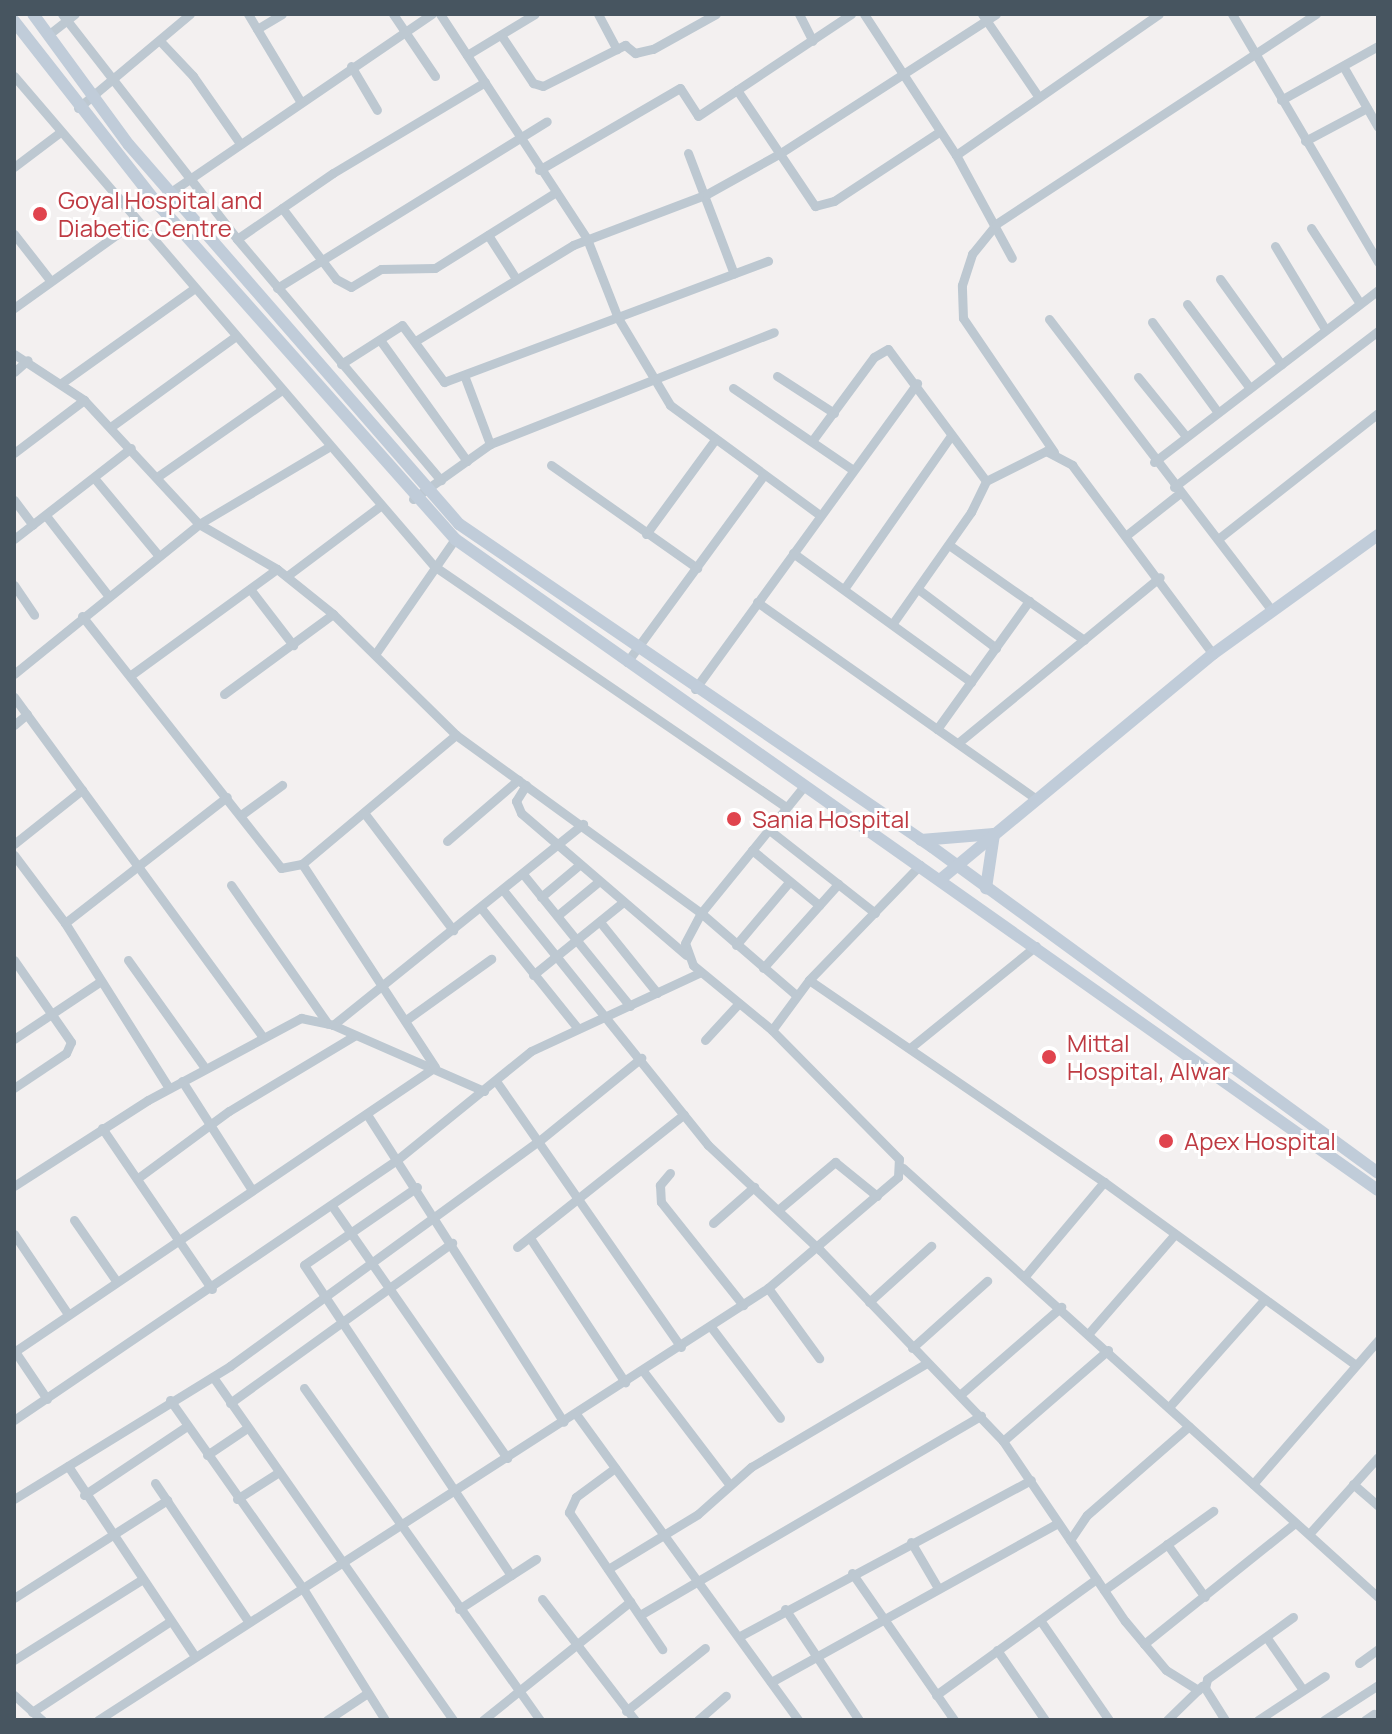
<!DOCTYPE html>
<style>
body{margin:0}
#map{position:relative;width:1392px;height:1734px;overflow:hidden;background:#f3f0f0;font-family:Manrope,sans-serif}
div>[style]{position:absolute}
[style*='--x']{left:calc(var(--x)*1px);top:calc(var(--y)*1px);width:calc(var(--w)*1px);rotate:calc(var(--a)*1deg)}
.street>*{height:9px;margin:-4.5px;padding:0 4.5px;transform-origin:4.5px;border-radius:4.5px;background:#bdc8d1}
.secondary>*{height:12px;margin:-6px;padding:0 6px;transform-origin:6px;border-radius:6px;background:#c0ccd9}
.dots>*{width:22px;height:22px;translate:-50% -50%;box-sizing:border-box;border:4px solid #fff;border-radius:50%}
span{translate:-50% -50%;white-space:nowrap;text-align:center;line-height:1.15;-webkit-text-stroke:6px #fff;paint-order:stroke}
.health-label{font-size:24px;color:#be3a42}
.left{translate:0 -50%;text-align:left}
.frame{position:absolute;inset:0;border:16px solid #475560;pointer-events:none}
</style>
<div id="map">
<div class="street">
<div style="--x:62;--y:14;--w:285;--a:52.1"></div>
<div style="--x:237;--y:239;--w:316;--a:49.8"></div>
<div style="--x:248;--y:14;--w:101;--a:59.1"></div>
<div style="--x:393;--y:14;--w:75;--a:55.9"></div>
<div style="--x:440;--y:14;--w:269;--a:56.8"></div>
<div style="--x:587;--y:239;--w:85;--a:68.6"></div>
<div style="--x:618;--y:318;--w:101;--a:59.1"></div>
<div style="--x:670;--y:405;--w:186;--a:36.3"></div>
<div style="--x:598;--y:14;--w:40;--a:62"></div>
<div style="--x:799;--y:14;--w:30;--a:63"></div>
<div style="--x:864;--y:14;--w:168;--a:56.9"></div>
<div style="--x:956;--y:155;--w:117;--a:61.5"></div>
<div style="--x:982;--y:14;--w:99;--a:55.7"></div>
<div style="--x:1232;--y:14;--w:288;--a:59.5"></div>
<div style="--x:257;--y:29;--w:29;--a:-31"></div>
<div style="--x:48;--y:35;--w:34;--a:-38"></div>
<div style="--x:501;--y:35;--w:58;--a:56.3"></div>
<div style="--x:533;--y:83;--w:10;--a:17"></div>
<div style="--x:543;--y:86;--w:92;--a:-26.6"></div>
<div style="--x:625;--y:45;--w:13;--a:39"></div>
<div style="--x:635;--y:53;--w:18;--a:-13"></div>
<div style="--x:653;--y:49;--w:72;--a:-29.1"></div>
<div style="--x:160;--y:41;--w:48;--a:46.7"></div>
<div style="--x:193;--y:76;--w:80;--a:55.1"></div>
<div style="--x:467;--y:55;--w:79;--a:-31.1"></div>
<div style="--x:351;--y:66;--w:51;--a:59.4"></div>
<div style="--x:1343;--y:66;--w:70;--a:60.2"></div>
<div style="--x:14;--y:76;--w:645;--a:49.4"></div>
<div style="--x:434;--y:566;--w:427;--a:34.4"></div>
<div style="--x:737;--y:90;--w:140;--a:56.1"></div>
<div style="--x:815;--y:206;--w:20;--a:-15"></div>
<div style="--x:834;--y:201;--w:126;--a:-33.3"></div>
<div style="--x:1281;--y:100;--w:111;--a:-29.1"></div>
<div style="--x:78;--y:108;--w:146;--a:-40"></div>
<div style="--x:1305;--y:141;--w:70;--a:-28"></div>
<div style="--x:688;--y:153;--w:129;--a:69.2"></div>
<div style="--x:956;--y:155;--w:247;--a:-34.8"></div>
<div style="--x:14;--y:167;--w:56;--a:-37.1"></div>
<div style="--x:539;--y:170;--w:163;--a:-30.2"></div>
<div style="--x:680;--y:88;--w:33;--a:57"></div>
<div style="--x:698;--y:116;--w:184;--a:-33.7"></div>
<div style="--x:156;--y:202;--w:334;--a:-34.3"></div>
<div style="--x:282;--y:208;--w:89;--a:52.7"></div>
<div style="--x:336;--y:279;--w:17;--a:28"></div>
<div style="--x:351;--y:287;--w:35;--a:-31"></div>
<div style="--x:381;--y:269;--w:54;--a:-1.1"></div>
<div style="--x:435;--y:268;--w:143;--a:-32.1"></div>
<div style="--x:1311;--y:228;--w:88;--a:57"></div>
<div style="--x:14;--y:234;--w:58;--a:52"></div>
<div style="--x:488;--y:235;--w:50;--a:57.3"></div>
<div style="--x:237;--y:239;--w:116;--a:-34.5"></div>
<div style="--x:333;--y:173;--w:177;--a:-30.9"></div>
<div style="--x:1275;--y:246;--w:97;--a:58.9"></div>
<div style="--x:1220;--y:279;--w:105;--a:54.3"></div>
<div style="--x:277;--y:288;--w:317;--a:-31.7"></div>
<div style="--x:1187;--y:304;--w:104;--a:53.2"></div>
<div style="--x:14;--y:308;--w:148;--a:-35.6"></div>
<div style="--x:1049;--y:319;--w:367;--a:52.6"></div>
<div style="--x:1152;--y:322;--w:110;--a:53.9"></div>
<div style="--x:380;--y:340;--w:149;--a:54.3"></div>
<div style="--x:417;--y:340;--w:183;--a:-31.3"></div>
<div style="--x:573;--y:245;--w:143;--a:-20.8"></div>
<div style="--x:707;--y:194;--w:82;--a:-29.1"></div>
<div style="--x:779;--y:154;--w:258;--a:-32.8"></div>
<div style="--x:14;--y:354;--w:84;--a:33.3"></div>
<div style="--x:84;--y:400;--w:169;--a:47.2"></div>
<div style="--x:199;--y:524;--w:90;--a:30"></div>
<div style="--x:277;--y:569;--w:72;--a:38.8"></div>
<div style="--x:333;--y:614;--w:173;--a:44.5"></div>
<div style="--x:456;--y:735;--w:303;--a:36"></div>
<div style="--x:701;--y:913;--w:125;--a:40.8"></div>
<div style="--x:341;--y:364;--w:72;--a:-32.6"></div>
<div style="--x:402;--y:325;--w:71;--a:53.6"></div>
<div style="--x:444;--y:382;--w:346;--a:-20.5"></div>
<div style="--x:14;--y:372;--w:18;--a:-41"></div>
<div style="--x:464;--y:375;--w:74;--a:69.4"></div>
<div style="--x:777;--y:376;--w:68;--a:33"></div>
<div style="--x:1138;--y:377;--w:75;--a:51"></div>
<div style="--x:63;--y:382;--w:158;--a:-35.5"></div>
<div style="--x:733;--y:388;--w:145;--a:34.3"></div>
<div style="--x:112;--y:426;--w:150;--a:-36"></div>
<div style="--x:812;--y:441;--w:104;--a:-53.6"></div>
<div style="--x:874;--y:357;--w:16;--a:-30"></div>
<div style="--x:888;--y:349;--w:164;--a:53.4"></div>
<div style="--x:1054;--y:452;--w:162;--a:-124.2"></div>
<div style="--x:963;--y:318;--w:33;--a:-92"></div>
<div style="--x:962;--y:285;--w:33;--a:-72"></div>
<div style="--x:972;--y:254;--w:38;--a:-51"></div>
<div style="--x:996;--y:224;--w:383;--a:-33.3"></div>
<div style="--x:14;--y:453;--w:88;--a:-37.1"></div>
<div style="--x:1154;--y:462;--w:282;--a:-37.5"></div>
<div style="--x:551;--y:465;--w:179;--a:35.2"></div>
<div style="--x:157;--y:477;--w:149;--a:-34.9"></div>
<div style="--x:95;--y:479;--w:99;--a:50.3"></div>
<div style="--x:1174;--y:487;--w:257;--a:-37.4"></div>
<div style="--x:413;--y:499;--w:95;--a:-35.5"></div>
<div style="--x:490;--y:444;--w:305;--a:-21.5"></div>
<div style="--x:14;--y:500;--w:31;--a:53"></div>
<div style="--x:47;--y:517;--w:98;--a:52.1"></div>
<div style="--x:646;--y:534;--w:115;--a:-53.8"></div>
<div style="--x:1128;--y:534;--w:66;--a:-38.3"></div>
<div style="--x:14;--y:539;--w:148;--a:-37.9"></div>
<div style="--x:1218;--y:539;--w:204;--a:-38.2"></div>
<div style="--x:949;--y:545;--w:165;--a:35.1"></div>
<div style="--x:793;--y:553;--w:220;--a:35.9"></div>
<div style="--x:287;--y:576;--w:115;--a:-36.9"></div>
<div style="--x:14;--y:585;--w:36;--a:56"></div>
<div style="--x:250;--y:589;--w:71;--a:52.5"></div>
<div style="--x:844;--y:589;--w:185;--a:-55.1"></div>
<div style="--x:918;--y:589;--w:98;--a:37.1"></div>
<div style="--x:757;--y:602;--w:342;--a:35.2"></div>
<div style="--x:82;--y:616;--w:321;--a:51.7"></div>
<div style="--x:281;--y:868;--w:21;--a:-11"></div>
<div style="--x:302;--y:864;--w:201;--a:-40"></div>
<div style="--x:893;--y:623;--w:136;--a:-54.9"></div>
<div style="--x:971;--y:512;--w:34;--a:-64"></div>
<div style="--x:986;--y:481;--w:67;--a:-26.6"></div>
<div style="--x:1046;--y:451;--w:30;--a:28"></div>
<div style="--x:1072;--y:465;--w:236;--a:53.3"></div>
<div style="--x:376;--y:653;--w:139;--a:-55.3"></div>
<div style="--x:627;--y:662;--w:232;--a:-53.8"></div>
<div style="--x:14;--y:674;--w:238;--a:-39"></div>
<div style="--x:199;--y:524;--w:149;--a:-30.7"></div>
<div style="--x:131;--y:675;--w:180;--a:-36"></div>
<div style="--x:695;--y:689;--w:378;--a:-54"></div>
<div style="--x:224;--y:694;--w:135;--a:-36.3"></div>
<div style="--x:14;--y:697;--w:421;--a:53.8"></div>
<div style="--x:14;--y:725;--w:17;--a:-40"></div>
<div style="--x:937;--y:729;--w:158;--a:-54.3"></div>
<div style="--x:958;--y:743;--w:261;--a:-39.4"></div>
<div style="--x:526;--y:785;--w:19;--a:122"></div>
<div style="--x:516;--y:801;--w:13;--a:67"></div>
<div style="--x:521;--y:813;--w:218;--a:40.7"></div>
<div style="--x:365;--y:814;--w:146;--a:52.8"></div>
<div style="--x:241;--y:815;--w:51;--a:-36.2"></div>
<div style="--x:768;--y:829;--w:136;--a:38.1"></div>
<div style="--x:447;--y:841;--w:94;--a:-40.7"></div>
<div style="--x:14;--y:844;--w:87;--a:-38.5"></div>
<div style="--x:752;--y:850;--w:87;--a:39.4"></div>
<div style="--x:14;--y:855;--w:85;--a:53.1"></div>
<div style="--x:65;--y:923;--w:195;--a:57.8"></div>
<div style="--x:523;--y:874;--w:170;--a:51"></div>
<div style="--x:231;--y:885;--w:169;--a:55.1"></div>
<div style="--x:503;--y:890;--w:327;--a:51.2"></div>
<div style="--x:708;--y:1145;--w:154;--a:43.2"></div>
<div style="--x:820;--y:1250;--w:265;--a:46.2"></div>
<div style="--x:1003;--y:1441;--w:217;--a:55.9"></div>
<div style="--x:1125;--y:1621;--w:64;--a:50.1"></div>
<div style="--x:1166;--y:1670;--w:38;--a:32"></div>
<div style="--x:541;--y:897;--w:48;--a:-40"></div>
<div style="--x:481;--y:908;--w:151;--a:51.2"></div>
<div style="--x:558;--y:915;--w:52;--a:-39.5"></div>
<div style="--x:600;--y:922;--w:91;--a:51.2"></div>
<div style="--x:65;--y:923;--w:205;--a:-37.9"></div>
<div style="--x:736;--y:945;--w:82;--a:-49.9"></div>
<div style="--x:14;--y:960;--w:100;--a:55.2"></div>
<div style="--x:71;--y:1042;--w:12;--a:114"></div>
<div style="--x:66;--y:1053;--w:63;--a:146.1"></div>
<div style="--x:128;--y:960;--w:133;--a:54.5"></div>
<div style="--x:763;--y:968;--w:113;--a:-48.2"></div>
<div style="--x:533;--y:975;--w:116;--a:-39"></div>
<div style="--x:809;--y:980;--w:358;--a:34.4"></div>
<div style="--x:1104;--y:1182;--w:311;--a:36"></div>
<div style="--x:406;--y:1020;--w:105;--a:-35.7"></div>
<div style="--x:333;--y:1025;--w:321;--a:-38.8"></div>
<div style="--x:772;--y:1030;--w:102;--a:-140.6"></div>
<div style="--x:693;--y:965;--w:23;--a:-110"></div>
<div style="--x:685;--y:943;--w:34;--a:-62"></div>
<div style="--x:701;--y:913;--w:165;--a:-50.9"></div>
<div style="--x:14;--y:1039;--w:101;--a:-33.7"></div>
<div style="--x:705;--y:1040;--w:50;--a:-47.4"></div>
<div style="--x:910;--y:1048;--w:162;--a:-39"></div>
<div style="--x:182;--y:1081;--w:130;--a:57.3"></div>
<div style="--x:496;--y:1081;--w:324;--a:55.2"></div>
<div style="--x:368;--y:1116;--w:363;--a:57.4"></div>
<div style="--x:102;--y:1128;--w:195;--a:55.7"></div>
<div style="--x:903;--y:1168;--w:640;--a:42.09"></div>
<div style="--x:670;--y:1173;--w:16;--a:130"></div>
<div style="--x:660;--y:1185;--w:17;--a:87"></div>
<div style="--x:661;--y:1202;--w:132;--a:51.5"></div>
<div style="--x:138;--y:1178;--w:113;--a:-36.4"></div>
<div style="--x:229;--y:1111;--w:146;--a:-31"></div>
<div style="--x:14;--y:1186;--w:159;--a:-32.7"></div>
<div style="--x:148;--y:1100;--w:174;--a:-28.2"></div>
<div style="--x:301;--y:1018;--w:33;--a:12"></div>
<div style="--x:333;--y:1025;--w:165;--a:23.6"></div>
<div style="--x:417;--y:1187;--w:137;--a:145.4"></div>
<div style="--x:304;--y:1265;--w:373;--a:56.3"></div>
<div style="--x:332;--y:1206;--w:307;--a:55.2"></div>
<div style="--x:778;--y:1210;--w:75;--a:-40.1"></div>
<div style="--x:835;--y:1162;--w:54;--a:39"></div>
<div style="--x:74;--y:1220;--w:75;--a:55.3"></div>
<div style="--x:713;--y:1223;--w:55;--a:-41.3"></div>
<div style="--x:14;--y:1234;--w:97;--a:56"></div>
<div style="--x:530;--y:1238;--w:173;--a:56.6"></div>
<div style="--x:517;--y:1247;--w:213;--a:-38.5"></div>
<div style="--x:1025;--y:1276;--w:123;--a:-50"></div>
<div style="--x:768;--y:1288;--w:87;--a:53.9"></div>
<div style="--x:869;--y:1302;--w:84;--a:-42.1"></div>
<div style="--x:711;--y:1327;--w:114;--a:52.8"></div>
<div style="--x:1089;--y:1333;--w:131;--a:-49"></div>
<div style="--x:912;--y:1348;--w:101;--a:-41.8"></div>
<div style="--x:14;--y:1350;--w:59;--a:56"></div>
<div style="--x:14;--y:1352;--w:508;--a:-34.1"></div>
<div style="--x:435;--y:1067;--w:243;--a:-123.2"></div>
<div style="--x:643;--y:1371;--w:143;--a:52.7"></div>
<div style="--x:213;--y:1377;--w:419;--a:55"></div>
<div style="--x:304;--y:1388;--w:407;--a:54.6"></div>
<div style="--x:961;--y:1394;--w:133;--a:-41"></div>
<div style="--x:170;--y:1400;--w:229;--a:54.8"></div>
<div style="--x:302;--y:1587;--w:157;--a:58"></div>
<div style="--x:230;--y:1403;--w:274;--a:-35.8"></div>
<div style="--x:1169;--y:1407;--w:144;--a:-48.4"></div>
<div style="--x:576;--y:1414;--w:378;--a:54"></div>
<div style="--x:14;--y:1420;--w:464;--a:-34.2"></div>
<div style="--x:398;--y:1159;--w:171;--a:-39.1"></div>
<div style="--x:531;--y:1051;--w:187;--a:-24.9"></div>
<div style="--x:1003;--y:1441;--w:139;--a:-40.9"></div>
<div style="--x:207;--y:1455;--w:48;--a:-34"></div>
<div style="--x:68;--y:1466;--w:227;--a:56.3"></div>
<div style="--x:615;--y:1468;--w:49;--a:143.4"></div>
<div style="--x:576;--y:1497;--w:17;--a:115"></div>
<div style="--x:569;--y:1512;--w:166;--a:55.8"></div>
<div style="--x:155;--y:1483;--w:166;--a:56"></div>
<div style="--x:1253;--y:1484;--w:191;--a:-49"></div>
<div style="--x:1353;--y:1484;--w:33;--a:41"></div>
<div style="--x:84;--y:1495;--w:124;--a:-33.8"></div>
<div style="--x:14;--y:1499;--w:254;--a:-31.6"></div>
<div style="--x:230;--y:1366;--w:382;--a:-36.1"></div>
<div style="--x:539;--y:1141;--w:132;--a:-39.1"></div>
<div style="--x:237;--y:1499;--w:50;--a:-32.7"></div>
<div style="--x:1309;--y:1534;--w:103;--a:-48.1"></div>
<div style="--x:1070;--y:1540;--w:30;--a:-56"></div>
<div style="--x:1087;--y:1515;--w:135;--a:-41.1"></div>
<div style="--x:911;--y:1542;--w:53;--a:59.6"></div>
<div style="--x:1167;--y:1544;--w:65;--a:54.4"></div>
<div style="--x:608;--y:1569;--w:105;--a:-31.4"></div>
<div style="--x:698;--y:1514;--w:71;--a:-41.6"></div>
<div style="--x:751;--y:1467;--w:204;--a:-30.6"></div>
<div style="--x:852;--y:1573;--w:179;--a:55.2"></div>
<div style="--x:1104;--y:1590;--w:135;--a:-35.9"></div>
<div style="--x:14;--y:1598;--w:182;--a:-32.6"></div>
<div style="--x:542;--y:1599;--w:153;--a:52.5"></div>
<div style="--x:459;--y:1609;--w:92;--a:-33"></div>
<div style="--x:785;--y:1609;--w:133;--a:56.3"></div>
<div style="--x:640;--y:1615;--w:395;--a:-30.3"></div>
<div style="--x:1040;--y:1620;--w:121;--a:55.4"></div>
<div style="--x:740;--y:1636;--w:330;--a:-28.2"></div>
<div style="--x:1267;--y:1638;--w:63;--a:55.3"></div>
<div style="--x:1144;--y:1644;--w:193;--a:-38.7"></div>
<div style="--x:997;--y:1650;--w:85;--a:55.6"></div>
<div style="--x:14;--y:1660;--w:150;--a:-32.2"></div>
<div style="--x:1359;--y:1663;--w:24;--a:-36"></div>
<div style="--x:771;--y:1682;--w:328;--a:-29"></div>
<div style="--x:14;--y:1695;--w:38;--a:42"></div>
<div style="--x:936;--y:1695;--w:198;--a:-35.9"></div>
<div style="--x:626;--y:1711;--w:101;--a:-38.6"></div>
<div style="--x:32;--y:1712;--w:164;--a:-33.3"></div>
<div style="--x:98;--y:1720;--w:797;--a:-32.81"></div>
<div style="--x:768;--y:1288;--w:171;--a:-40.5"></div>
<div style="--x:898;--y:1177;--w:18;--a:-87"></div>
<div style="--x:899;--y:1159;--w:181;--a:-134.6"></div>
<div style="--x:772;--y:1030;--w:62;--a:-53.5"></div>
<div style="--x:809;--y:980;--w:160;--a:-46"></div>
<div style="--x:327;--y:1720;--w:47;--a:-33.7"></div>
<div style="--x:483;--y:1720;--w:189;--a:-38.8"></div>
<div style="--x:698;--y:1720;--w:37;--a:-41"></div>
<div style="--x:1167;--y:1720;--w:49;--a:-44.2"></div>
<div style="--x:1225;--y:1720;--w:38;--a:-122"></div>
<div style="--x:1205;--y:1688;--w:9;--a:-77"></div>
<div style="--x:1207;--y:1679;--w:106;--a:-35.8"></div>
<div style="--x:1258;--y:1720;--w:80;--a:-33.3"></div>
<div style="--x:1324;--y:1720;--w:64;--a:-32.9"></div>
<div style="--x:1365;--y:1720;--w:11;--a:-34"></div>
</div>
<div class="secondary">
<div style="--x:33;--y:14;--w:162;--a:53.8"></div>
<div style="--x:129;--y:145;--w:503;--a:48.95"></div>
<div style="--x:459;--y:524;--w:573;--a:34.33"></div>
<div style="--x:932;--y:847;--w:552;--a:36.16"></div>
<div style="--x:14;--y:21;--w:230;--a:51.9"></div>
<div style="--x:156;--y:202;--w:451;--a:48.4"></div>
<div style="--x:455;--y:539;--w:1129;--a:35.2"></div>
<div style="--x:921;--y:840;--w:73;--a:-4.7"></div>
<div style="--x:994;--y:834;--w:55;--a:98.4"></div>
<div style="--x:941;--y:879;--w:353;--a:-39.6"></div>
<div style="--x:1213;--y:654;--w:203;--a:-35.8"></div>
</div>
<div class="dots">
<div style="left:40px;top:214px;background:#e0444e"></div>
<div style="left:734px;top:819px;background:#e0444e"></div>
<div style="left:1049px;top:1057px;background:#e0444e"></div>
<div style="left:1166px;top:1141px;background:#e0444e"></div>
</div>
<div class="health-label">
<span class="left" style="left:58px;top:214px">Goyal Hospital and<br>Diabetic Centre</span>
<span class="left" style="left:752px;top:819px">Sania Hospital</span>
<span class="left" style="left:1067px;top:1057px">Mittal<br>Hospital, Alwar</span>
<span class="left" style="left:1184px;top:1141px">Apex Hospital</span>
</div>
<div class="frame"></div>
</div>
